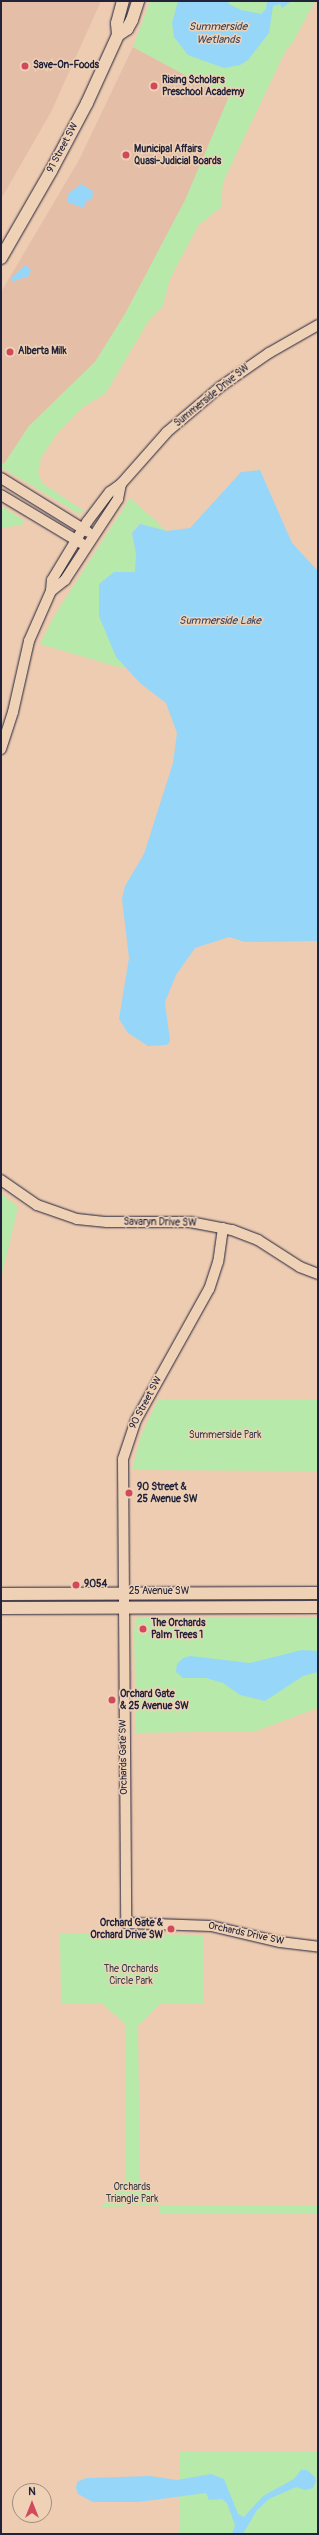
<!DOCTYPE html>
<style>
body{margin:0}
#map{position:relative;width:319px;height:2535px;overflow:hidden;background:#eeccb1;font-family:Pangolin,sans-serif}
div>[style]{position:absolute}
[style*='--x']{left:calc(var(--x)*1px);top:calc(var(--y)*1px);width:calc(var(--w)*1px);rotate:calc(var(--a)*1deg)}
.built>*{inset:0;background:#e4bea7}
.green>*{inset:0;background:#b7e9aa;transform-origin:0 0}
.water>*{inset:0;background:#96d6f8}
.roads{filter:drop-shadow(0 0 1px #22223b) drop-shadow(0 0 1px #22223b)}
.tertiary>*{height:10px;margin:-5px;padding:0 5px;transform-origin:5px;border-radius:5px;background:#efd2b6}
.secondary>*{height:12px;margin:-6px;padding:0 6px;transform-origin:6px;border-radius:6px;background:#efd2b6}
.dots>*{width:11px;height:11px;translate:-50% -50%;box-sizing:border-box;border:2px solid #efd2b6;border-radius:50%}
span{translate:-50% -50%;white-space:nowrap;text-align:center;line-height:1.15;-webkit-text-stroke:3px #efd2b6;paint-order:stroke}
.poi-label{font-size:10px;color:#22223b;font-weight:700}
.left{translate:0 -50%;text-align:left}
.right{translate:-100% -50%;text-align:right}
.street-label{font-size:10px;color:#22223b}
.park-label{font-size:10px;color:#38404c}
.water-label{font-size:11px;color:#394661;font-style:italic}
.frame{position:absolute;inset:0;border:2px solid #22223b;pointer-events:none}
.north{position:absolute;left:12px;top:2483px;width:40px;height:40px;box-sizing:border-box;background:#efd2b6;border:1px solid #9d8c85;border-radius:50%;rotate:0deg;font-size:11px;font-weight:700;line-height:16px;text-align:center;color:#22223b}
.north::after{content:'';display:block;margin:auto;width:14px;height:18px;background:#d1495b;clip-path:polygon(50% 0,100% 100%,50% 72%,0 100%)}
</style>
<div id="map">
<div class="built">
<div style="clip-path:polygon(1px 1px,101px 1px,51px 112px,1px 199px)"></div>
<div style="clip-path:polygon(133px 47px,211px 89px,234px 95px,234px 109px,125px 314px,95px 362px,29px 426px,4px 464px,1px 462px,1px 292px,79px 160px)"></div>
</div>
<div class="green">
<div style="clip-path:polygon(150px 1px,315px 1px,293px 42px,286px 50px,223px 182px,221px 207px,198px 226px,170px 279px,163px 306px,149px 320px,106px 393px,82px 408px,56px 435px,41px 458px,38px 472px,42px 483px,84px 511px,79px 514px,1px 467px,1px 462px,4px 464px,29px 426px,95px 362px,125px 314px,185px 200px,230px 94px,211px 89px,133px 47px)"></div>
<div style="clip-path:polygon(130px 498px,167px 531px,139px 524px,132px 533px,136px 554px,135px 572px,114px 572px,116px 657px,125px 667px,118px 667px,40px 644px,54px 616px)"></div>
<div style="clip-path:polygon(1px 506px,24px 520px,22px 525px,1px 528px)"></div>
<div style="clip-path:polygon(1px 1193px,18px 1207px,1px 1279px)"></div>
<div style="clip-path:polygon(158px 1400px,318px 1400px,318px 1471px,132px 1470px,141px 1435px)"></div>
<div style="clip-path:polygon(136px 1618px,318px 1618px,318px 1708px,256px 1731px,136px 1733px,134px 1630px)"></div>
<div style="clip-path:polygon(60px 1933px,203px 1935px,203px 2004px,161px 2003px,138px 2026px,140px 2180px,160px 2202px,160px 2205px,318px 2205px,318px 2214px,160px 2214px,160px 2205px,101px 2207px,126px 2180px,126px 2025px,103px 2004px,61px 2003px)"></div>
<div style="left:318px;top:2452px;width:81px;height:138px;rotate:90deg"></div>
</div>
<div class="water">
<div style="clip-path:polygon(178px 1px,228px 1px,229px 4px,241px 10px,261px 14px,266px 9px,267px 1px,292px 1px,282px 8px,280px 4px,273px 6px,269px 33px,248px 60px,240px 65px,224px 68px,188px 55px,174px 37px,172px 23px)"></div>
<div style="clip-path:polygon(81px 184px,93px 191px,92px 199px,85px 202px,84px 208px,69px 203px,67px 200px,69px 193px)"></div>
<div style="clip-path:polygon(25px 265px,31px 270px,29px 276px,11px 282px,11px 278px)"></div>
<div style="clip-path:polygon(260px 470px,292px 543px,318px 571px,318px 941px,245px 942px,229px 937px,195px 948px,176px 975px,165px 1002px,170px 1041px,167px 1045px,148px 1046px,128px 1033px,119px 1019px,129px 958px,122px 899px,125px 886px,144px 854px,173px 763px,177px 733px,166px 703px,140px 683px,116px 657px,99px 616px,99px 584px,114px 572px,135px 572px,136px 554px,132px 533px,140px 524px,167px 531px,190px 528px,241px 472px)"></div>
<div style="clip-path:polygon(302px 1650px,318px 1651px,318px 1672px,303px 1676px,265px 1701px,240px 1695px,223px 1683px,206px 1678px,183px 1678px,176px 1672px,177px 1664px,183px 1658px,190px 1656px,250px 1663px)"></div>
<div style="clip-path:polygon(301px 2470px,307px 2470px,315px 2477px,316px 2481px,313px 2488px,305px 2490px,296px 2487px,269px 2499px,257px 2510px,243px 2534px,232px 2534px,235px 2525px,227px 2503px,222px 2499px,209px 2500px,206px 2493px,138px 2502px,93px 2502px,78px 2494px,76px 2488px,77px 2482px,86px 2478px,150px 2476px,177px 2480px,211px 2474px,224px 2479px,238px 2514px,244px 2517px,263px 2496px,294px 2479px)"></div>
</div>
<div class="roads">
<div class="tertiary">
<div style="--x:1;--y:478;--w:102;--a:31.8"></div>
<div style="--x:1;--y:495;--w:93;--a:31"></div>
<div style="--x:51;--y:591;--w:18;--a:-38"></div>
<div style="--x:65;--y:580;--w:97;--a:-56.8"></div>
<div style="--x:118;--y:499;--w:15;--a:-79"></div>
<div style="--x:1;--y:749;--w:39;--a:-72"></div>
<div style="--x:13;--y:712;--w:73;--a:-77.3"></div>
<div style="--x:29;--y:641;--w:55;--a:-66.3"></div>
<div style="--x:51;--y:591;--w:11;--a:-85"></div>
<div style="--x:52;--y:580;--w:68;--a:-58.9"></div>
<div style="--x:87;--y:522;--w:38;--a:-53"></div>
<div style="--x:110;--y:492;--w:14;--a:-36"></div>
<div style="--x:121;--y:484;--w:69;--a:-48.5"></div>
<div style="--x:167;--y:432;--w:70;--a:-40.3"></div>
<div style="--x:220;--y:387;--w:60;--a:-34.8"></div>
<div style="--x:269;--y:353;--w:56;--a:-29.7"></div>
<div style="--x:1;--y:1180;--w:44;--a:34.8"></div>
<div style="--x:37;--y:1205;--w:42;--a:19.3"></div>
<div style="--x:77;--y:1219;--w:30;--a:6"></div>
<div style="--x:107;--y:1222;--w:83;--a:0"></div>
<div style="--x:190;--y:1222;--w:43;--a:10.8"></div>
<div style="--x:232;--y:1230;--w:28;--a:21"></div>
<div style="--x:258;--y:1240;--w:50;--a:32.7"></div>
<div style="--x:300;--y:1267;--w:19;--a:21"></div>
<div style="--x:223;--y:1228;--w:34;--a:98"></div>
<div style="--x:218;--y:1262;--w:28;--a:108"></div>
<div style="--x:209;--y:1289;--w:150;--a:119.1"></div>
<div style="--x:136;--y:1420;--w:41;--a:108.4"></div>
<div style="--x:123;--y:1459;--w:464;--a:89.6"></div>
<div style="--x:126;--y:1923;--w:85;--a:2"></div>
<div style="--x:211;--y:1926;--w:71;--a:13.1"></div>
<div style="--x:280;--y:1942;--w:38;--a:7"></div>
</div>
<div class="secondary">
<div style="--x:118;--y:35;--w:12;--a:-95"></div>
<div style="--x:117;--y:23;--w:23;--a:-75"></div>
<div style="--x:1;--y:258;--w:100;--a:-60.1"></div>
<div style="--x:51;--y:171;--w:77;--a:-62.1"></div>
<div style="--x:87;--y:103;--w:75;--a:-65.5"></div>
<div style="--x:118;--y:35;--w:11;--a:-34"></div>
<div style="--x:127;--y:29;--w:10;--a:-61"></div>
<div style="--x:132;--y:20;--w:20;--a:-72"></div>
<div style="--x:1;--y:1594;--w:317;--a:-0.2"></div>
<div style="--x:1;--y:1608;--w:317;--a:-0.2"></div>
</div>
</div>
<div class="dots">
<div style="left:25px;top:66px;background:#d1495b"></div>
<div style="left:154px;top:86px;background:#d1495b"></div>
<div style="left:126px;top:155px;background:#d1495b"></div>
<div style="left:10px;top:352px;background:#d1495b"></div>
<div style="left:129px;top:1493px;background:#d1495b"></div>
<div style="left:76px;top:1585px;background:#d1495b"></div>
<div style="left:143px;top:1629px;background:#d1495b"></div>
<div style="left:112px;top:1700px;background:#d1495b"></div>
<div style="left:171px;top:1929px;background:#d1495b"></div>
</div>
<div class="poi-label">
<span class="left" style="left:33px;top:66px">Save-On-Foods</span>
<span class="left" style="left:162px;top:86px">Rising Scholars<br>Preschool Academy</span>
<span class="left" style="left:134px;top:155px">Municipal Affairs<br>Quasi-Judicial Boards</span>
<span class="left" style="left:18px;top:352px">Alberta Milk</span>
<span class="left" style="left:137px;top:1493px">90 Street &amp;<br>25 Avenue SW</span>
<span class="left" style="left:84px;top:1585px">9054</span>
<span class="left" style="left:151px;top:1629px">The Orchards<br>Palm Trees 1</span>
<span class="left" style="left:120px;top:1700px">Orchard Gate<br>&amp; 25 Avenue SW</span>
<span class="right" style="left:163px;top:1929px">Orchard Gate &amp;<br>Orchard Drive SW</span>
</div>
<div class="street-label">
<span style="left:63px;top:148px;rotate:-62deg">91 Street SW</span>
<span style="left:212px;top:396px;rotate:-39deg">Summerside Drive SW</span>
<span style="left:160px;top:1223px;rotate:1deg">Savaryn Drive SW</span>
<span style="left:146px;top:1403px;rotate:-62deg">90 Street SW</span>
<span style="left:159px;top:1592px">25 Avenue SW</span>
<span style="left:124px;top:1757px;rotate:-91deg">Orchards Gate SW</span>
<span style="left:246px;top:1934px;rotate:12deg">Orchards Drive SW</span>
</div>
<div class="park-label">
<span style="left:225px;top:1436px">Summerside Park</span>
<span style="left:131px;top:1975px">The Orchards<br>Circle Park</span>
<span style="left:132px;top:2193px">Orchards<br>Triangle Park</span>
</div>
<div class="water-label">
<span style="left:218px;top:34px">Summerside<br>Wetlands</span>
<span style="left:220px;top:621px">Summerside Lake</span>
</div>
<div class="frame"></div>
<div class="north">N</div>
</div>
